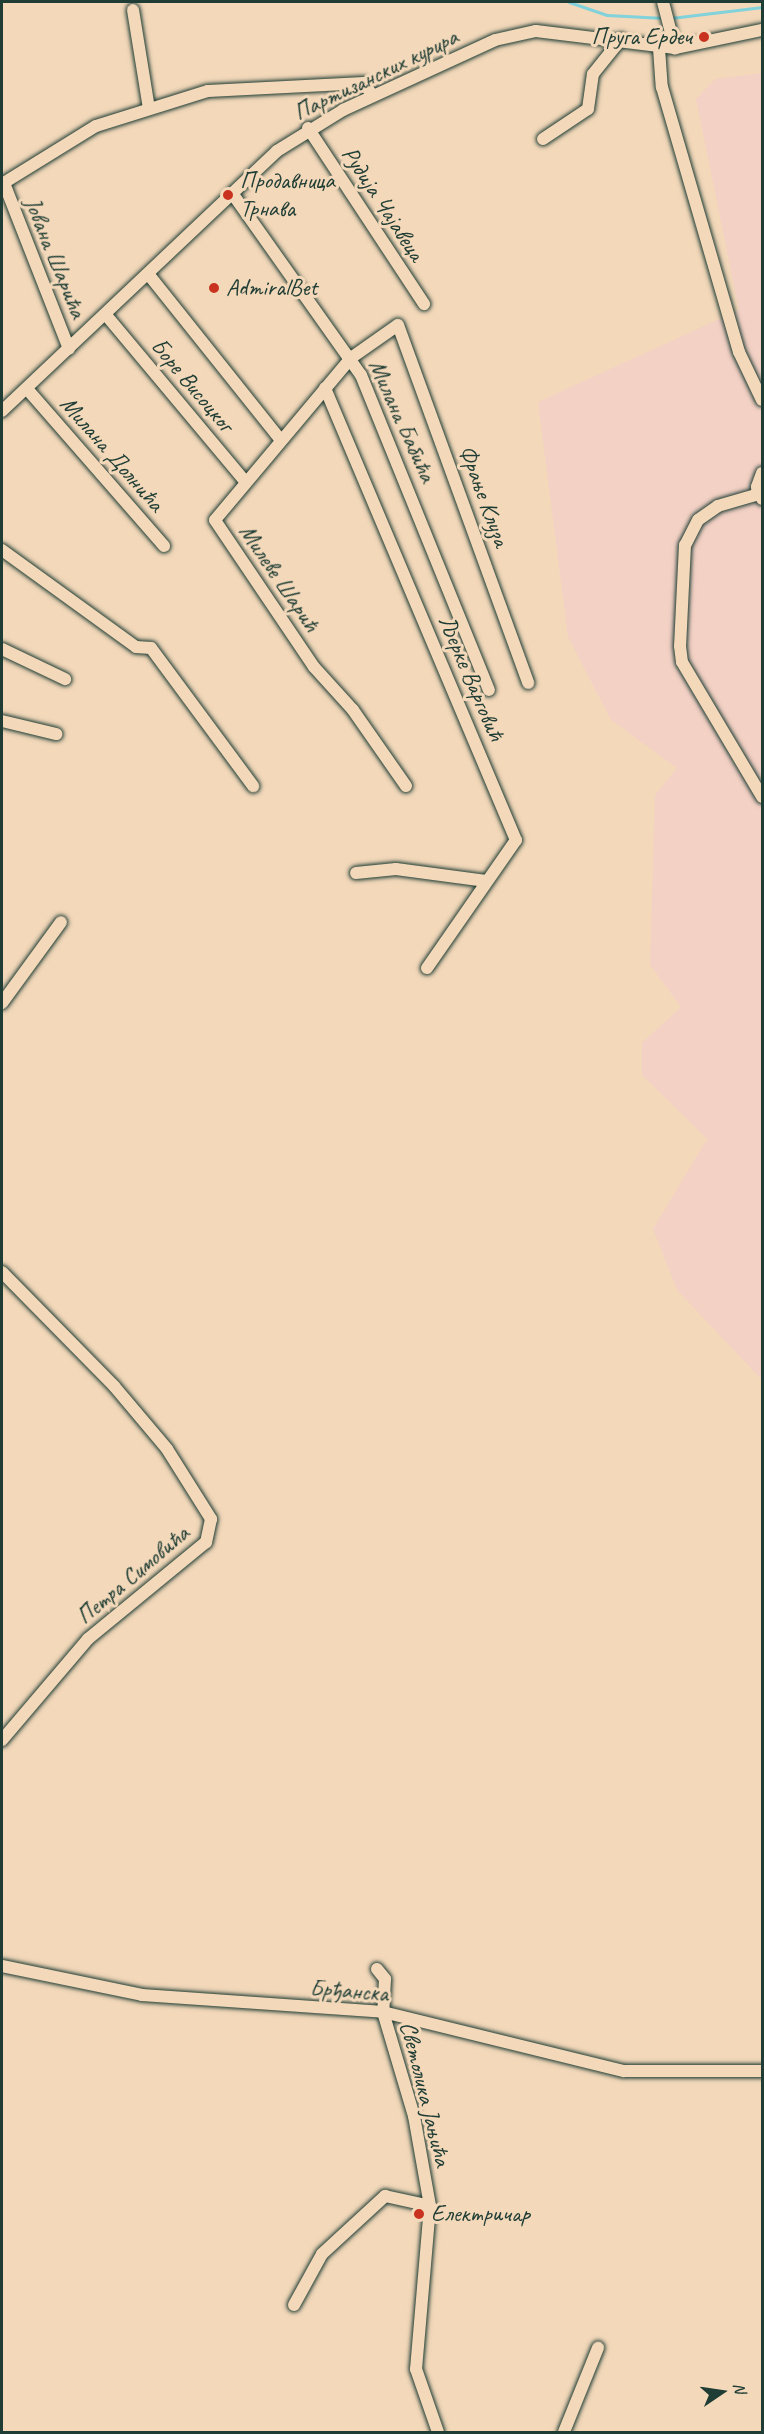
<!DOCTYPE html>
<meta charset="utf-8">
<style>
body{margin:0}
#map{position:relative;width:764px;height:2434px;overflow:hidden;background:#f3d8ba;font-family:Caveat,sans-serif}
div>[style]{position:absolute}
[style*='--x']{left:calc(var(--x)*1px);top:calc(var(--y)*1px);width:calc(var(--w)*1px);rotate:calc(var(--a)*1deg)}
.built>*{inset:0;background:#f4d1c5}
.stream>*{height:3px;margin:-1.5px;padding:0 1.5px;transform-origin:1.5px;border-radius:1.5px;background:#81d2da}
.roads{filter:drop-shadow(0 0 2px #1f3d34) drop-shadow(0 0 2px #1f3d34)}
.minor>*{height:12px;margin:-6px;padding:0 6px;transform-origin:6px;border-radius:6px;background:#f3d8ba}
.dots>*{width:16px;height:16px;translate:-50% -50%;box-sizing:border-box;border:3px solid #f3d8ba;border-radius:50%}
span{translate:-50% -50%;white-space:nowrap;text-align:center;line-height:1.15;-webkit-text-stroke:6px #f3d8ba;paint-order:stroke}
.poi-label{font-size:24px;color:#1f3d34}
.right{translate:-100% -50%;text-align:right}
.left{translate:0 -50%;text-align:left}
.street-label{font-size:24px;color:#1f3d34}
.frame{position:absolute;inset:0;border:3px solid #1f3d34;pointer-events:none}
.north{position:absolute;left:692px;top:2362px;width:60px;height:60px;-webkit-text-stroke:4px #f3d8ba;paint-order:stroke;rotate:77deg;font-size:16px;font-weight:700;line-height:24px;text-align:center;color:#1f3d34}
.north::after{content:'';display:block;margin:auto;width:21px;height:27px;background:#1f3d34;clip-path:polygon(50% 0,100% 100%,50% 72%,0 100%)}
</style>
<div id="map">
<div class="built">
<div style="clip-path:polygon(762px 73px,762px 1380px,677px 1290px,653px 1229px,707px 1139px,642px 1075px,642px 1043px,681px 1007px,650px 965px,655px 795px,677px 768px,611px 720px,568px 637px,538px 402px,739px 310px,696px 99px,715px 79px)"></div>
</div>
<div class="stream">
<div style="--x:569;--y:2;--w:40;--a:18.9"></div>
<div style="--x:607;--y:15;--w:57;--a:3"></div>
<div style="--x:671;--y:18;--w:92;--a:-6.9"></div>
</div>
<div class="roads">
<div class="minor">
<div style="--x:663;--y:2;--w:48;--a:75.4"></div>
<div style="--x:133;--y:10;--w:100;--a:80.8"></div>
<div style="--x:659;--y:48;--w:39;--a:86"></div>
<div style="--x:662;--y:87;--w:276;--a:73.8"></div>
<div style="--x:739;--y:352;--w:53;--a:64.4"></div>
<div style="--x:308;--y:128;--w:211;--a:56.6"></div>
<div style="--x:543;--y:139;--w:54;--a:-33.7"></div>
<div style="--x:588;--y:109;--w:35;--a:-82"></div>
<div style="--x:593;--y:74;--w:45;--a:-51.3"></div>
<div style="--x:4;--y:183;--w:178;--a:68.6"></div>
<div style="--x:2;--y:184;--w:110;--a:-31.7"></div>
<div style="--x:96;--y:126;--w:117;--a:-17.4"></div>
<div style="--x:208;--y:91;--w:156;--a:-2.9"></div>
<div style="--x:364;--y:83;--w:14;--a:56"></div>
<div style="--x:232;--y:193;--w:223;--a:54.7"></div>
<div style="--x:361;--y:375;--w:340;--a:67.9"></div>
<div style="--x:149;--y:275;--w:210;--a:51.4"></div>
<div style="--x:106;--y:315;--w:217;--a:50.1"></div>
<div style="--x:325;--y:388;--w:491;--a:67.1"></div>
<div style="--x:516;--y:840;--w:156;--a:124.8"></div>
<div style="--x:28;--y:390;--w:207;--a:48.9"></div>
<div style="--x:2;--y:411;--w:378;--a:-43.4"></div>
<div style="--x:277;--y:151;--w:78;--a:-31.8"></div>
<div style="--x:343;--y:110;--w:167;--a:-24.7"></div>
<div style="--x:495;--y:40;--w:42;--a:-12.4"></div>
<div style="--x:536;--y:31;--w:140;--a:7"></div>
<div style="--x:675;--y:48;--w:89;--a:-11.7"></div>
<div style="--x:762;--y:473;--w:15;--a:110"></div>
<div style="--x:757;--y:487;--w:13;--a:67"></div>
<div style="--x:759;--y:494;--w:43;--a:163.7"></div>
<div style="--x:718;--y:506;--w:24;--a:145"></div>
<div style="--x:698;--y:520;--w:28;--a:117"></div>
<div style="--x:685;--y:545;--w:101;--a:92.8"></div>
<div style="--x:680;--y:646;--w:16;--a:83"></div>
<div style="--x:682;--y:662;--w:157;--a:59.3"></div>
<div style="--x:2;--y:550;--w:165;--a:35.9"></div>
<div style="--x:136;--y:647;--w:15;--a:4"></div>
<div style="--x:151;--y:648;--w:172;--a:53.5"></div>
<div style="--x:2;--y:649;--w:70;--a:25.5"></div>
<div style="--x:2;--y:721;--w:56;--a:13.5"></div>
<div style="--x:406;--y:786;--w:93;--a:-124.9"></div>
<div style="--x:353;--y:710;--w:58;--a:-132.2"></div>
<div style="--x:314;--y:667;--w:177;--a:-124"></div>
<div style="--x:215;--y:520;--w:212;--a:-50"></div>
<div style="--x:351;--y:358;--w:57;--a:-35.1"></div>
<div style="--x:398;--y:325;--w:381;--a:70"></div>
<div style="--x:356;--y:873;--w:40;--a:-5.7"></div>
<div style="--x:396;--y:869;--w:91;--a:7.6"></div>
<div style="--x:2;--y:1003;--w:100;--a:-53.9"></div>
<div style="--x:2;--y:1272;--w:160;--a:45.5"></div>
<div style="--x:114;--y:1386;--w:82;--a:49.9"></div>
<div style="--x:167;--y:1449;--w:83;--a:57.8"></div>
<div style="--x:211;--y:1519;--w:24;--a:102"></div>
<div style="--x:206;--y:1542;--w:153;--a:140.6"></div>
<div style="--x:88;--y:1639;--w:133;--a:130.4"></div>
<div style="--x:2;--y:1966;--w:143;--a:11.7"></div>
<div style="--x:142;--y:1995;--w:242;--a:4"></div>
<div style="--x:383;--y:2012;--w:248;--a:13.8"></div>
<div style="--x:624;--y:2071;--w:138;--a:0"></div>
<div style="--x:377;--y:1969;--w:13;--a:51"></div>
<div style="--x:385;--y:1979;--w:33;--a:93"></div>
<div style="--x:383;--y:2012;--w:109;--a:73.4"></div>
<div style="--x:414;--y:2116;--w:91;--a:79.9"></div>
<div style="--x:430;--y:2206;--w:164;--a:94.9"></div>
<div style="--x:416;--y:2369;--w:67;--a:70.8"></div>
<div style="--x:294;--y:2305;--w:58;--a:-61.2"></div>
<div style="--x:322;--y:2254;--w:86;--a:-42.6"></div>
<div style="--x:385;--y:2196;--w:46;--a:12.5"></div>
<div style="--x:564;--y:2432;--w:91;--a:-68"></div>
</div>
</div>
<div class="dots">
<div style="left:704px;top:37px;background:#c8321e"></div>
<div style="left:228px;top:195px;background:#c8321e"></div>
<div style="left:214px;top:288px;background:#c8321e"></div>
<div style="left:419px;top:2214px;background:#c8321e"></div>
</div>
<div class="poi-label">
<span class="right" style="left:692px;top:37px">Пруга Ердеч</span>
<span class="left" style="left:240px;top:195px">Продавница<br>Трнава</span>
<span class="left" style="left:226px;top:288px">AdmiralBet</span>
<span class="left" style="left:431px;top:2214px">Електричар</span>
</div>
<div class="street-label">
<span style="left:376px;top:75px;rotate:-26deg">Партизанских курира</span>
<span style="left:383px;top:204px;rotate:57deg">Рудија Чајавеца</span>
<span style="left:55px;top:258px;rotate:68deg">Јована Шарића</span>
<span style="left:192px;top:385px;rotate:50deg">Боре Висоцког</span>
<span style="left:402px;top:421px;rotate:66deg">Милана Бабића</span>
<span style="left:112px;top:454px;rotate:49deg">Милана Долнића</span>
<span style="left:484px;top:496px;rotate:70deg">Фрање Клуза</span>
<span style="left:279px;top:578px;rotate:56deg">Милеве Шарић</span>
<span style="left:471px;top:678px;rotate:67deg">Љерке Варговић</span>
<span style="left:133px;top:1575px;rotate:-40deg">Петра Симовића</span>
<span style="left:349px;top:1991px;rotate:4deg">Брђанска</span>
<span style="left:425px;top:2094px;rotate:76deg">Светолика Јањића</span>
</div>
<div class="frame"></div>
<div class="north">N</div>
</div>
